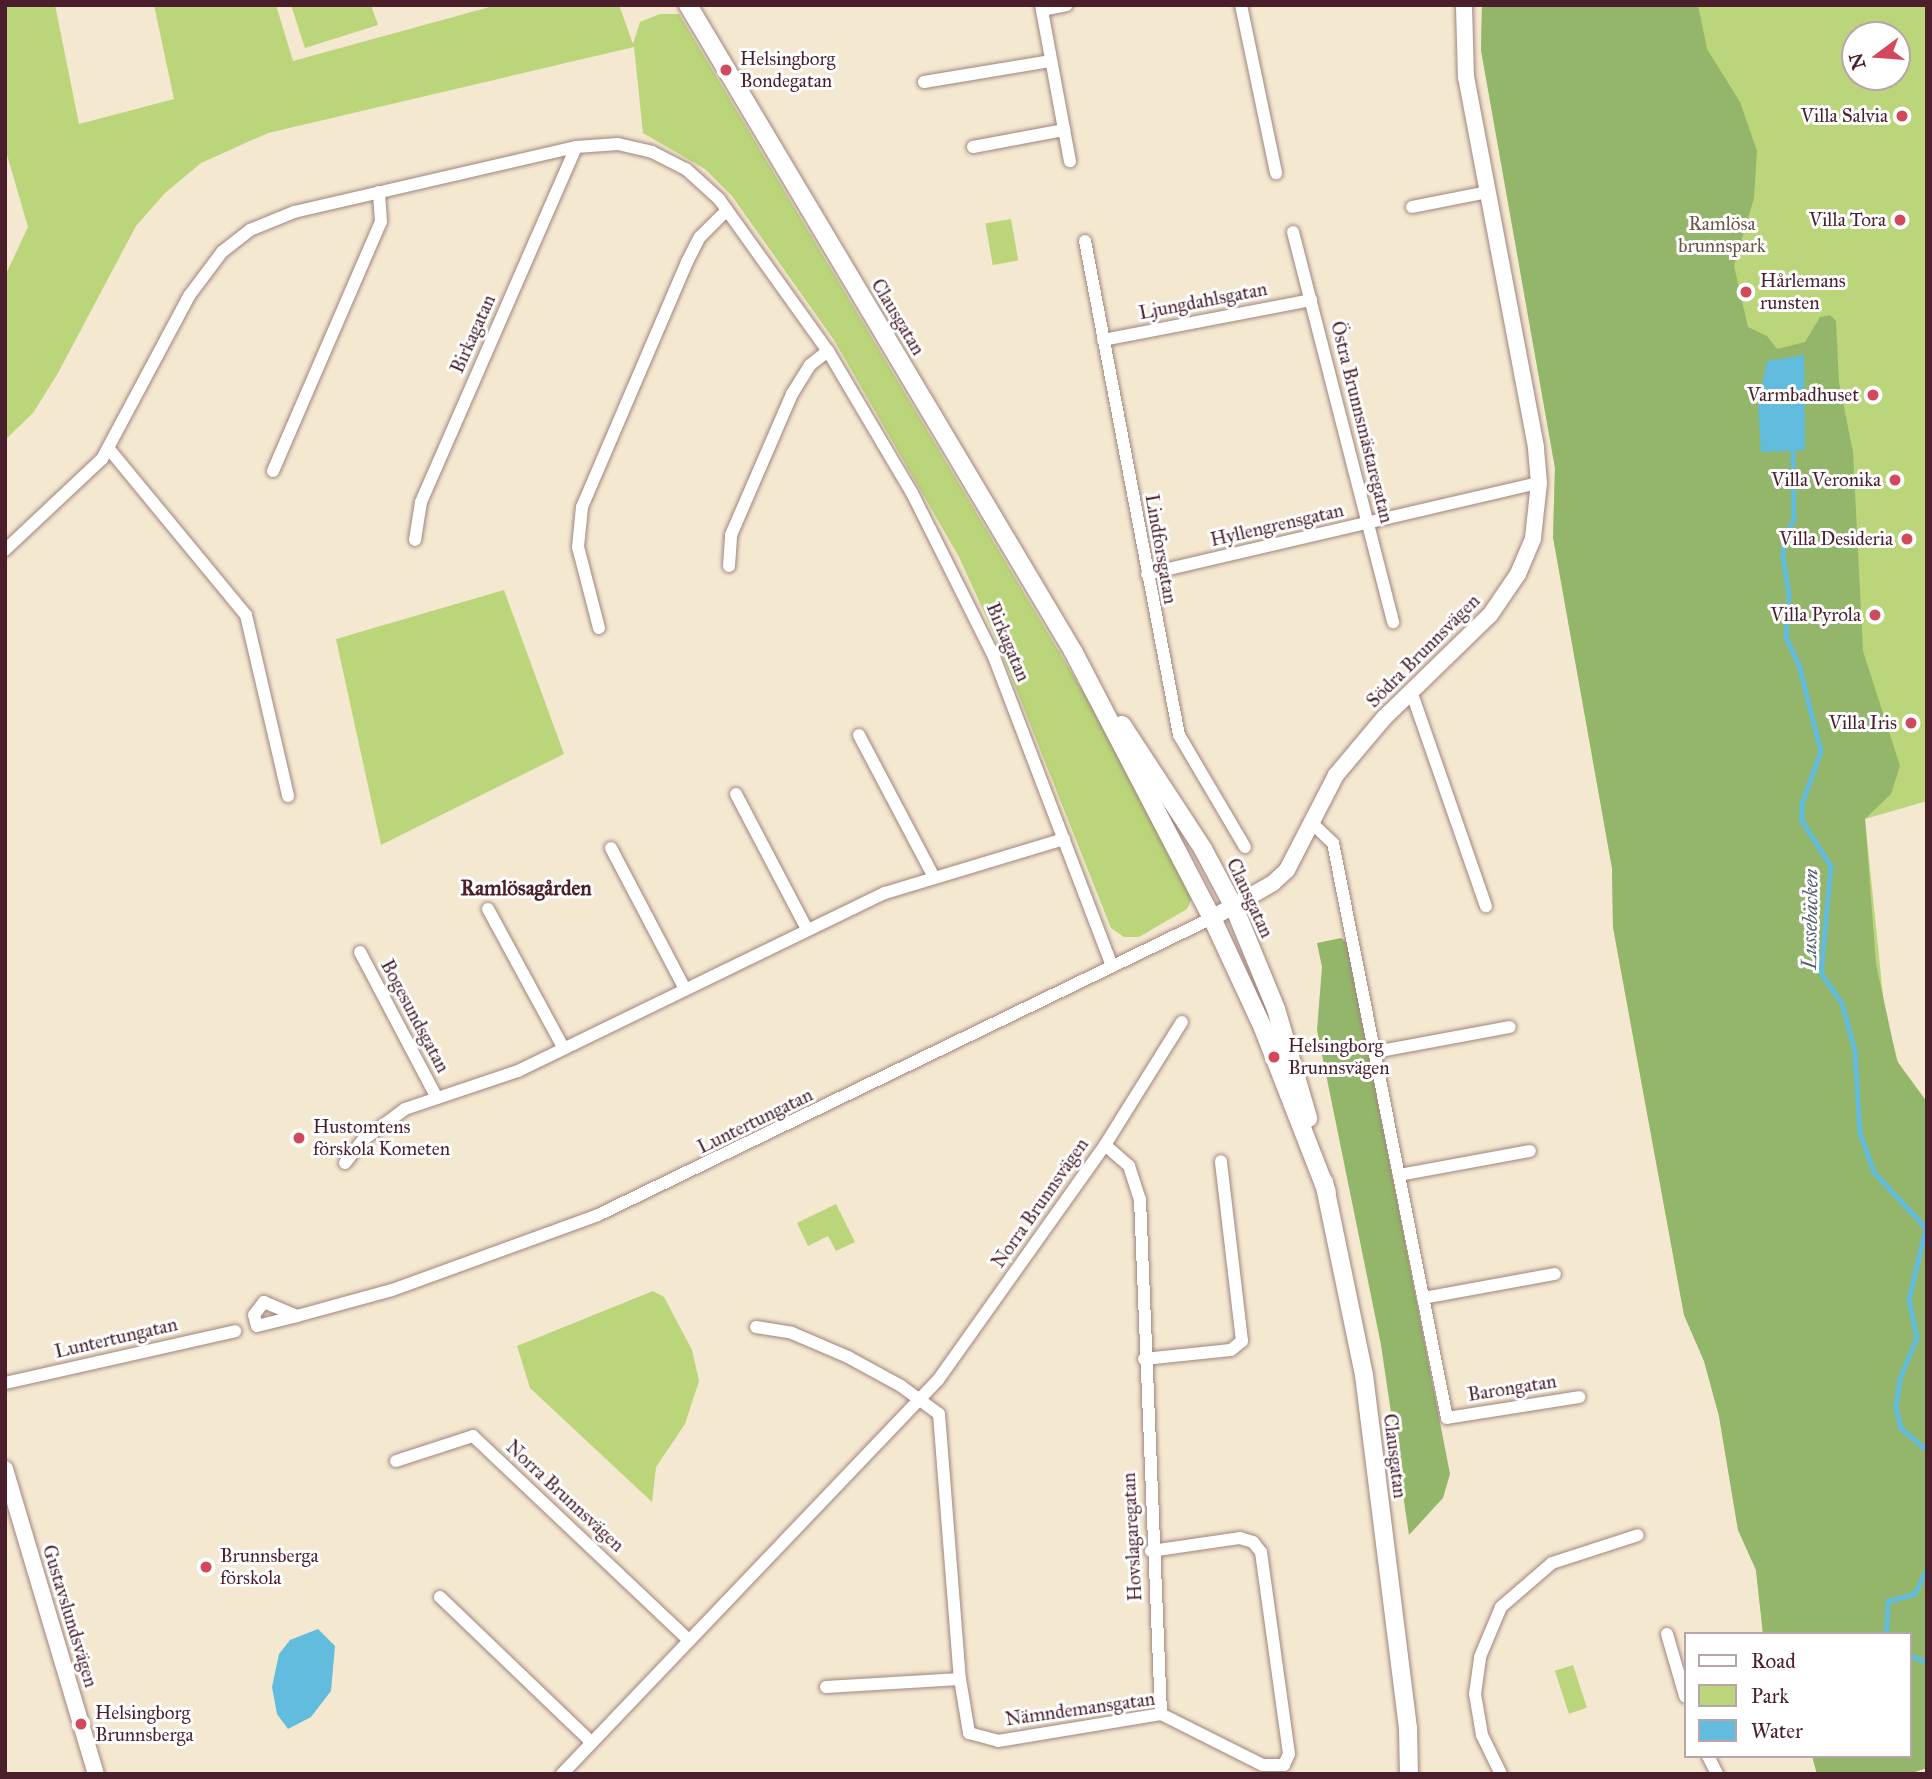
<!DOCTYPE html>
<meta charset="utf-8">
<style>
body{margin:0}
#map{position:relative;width:1932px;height:1779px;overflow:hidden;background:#f5e8d1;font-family:"IM FELL Great Primer",serif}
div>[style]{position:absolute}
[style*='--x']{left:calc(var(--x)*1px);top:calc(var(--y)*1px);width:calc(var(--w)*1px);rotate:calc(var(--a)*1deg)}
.green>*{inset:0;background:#bad57a;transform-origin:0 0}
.forest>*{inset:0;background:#93b66a}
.water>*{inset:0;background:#61bcde}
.stream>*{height:4.5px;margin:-2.25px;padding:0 2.25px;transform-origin:2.25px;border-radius:2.25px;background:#61bcde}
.roads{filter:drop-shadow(0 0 2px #a0847e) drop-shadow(0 0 2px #a0847e)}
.minor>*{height:12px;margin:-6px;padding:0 6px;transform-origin:6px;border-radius:6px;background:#fff}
.tertiary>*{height:16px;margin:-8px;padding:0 8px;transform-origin:8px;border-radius:8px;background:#fff}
.secondary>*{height:18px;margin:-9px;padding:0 9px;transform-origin:9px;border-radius:9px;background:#fff}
.dots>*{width:19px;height:19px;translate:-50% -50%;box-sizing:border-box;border:4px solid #fff;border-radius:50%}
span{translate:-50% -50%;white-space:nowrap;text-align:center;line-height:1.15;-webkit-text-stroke:6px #fff;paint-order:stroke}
.poi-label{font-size:19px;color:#4a1f2b}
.left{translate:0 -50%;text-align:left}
.right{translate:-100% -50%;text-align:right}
.park-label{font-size:19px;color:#6c5643}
.street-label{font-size:19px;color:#4a1f2b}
.neighbourhood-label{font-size:21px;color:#4a1f2b;font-weight:700}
.water-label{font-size:21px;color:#535e73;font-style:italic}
.frame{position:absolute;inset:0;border:7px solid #4a1f2b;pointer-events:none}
.legend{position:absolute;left:1684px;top:1632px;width:228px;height:126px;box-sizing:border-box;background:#fff;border:2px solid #b7a5aa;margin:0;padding:9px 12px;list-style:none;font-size:21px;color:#4a1f2b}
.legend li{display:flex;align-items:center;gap:14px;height:35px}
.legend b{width:35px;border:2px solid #b7a5aa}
.north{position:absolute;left:1841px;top:21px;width:70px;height:70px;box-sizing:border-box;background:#fff;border:2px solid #b7a5aa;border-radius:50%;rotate:254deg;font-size:19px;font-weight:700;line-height:28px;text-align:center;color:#4a1f2b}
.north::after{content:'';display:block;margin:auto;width:24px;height:32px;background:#d1495b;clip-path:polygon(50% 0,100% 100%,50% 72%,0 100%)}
</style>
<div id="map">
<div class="green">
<div style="clip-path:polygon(5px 5px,55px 5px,79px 124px,174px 99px,154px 5px,276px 5px,293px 61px,497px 5px,619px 5px,633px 44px,640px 22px,660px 14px,679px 14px,1101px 722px,1193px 896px,1187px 909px,1139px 937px,1124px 937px,1111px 928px,995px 636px,959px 557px,834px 340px,732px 196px,705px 169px,643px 133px,634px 47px,268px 133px,201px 163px,165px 193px,136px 226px,58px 373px,33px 413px,5px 440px,5px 276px,28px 227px,5px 148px)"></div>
<div style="clip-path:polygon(291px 5px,371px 5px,378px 25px,305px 48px)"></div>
<div style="clip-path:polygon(evenodd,1482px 5px,1927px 5px,1927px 801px,1865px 819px,1885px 1015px,1903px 1079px,1927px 1102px,1927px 1768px,1908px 1774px,1817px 1774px,1812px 1756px,1909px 1756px,1909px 1634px,1763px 1634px,1756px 1570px,1738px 1530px,1719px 1416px,1704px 1361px,1684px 1315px,1613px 927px,1612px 868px,1553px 537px,1555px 468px,1481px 50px,1482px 5px,1855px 35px,1897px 35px,1897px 77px,1855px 77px,1855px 35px)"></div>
<div style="left:1011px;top:219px;width:42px;height:26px;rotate:80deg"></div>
<div style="clip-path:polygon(504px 590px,564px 754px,381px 845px,336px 639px)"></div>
<div style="clip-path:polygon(836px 1204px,855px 1242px,836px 1251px,828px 1236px,808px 1246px,797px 1223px)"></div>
<div style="clip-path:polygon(653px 1291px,664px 1297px,692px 1350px,699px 1381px,685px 1424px,656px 1467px,652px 1502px,530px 1388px,517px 1346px)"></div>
<div style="left:1573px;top:1665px;width:45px;height:19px;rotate:72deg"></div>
</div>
<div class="forest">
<div style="clip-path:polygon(1482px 5px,1698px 5px,1707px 49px,1740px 102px,1757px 151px,1754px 198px,1734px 266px,1748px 327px,1767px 336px,1777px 349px,1805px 342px,1820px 317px,1830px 315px,1836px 321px,1839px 382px,1853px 452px,1863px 651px,1900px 766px,1891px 794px,1865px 819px,1876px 964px,1897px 1061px,1927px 1102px,1927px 1768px,1908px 1774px,1817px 1774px,1812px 1756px,1909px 1756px,1909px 1634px,1763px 1634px,1756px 1570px,1738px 1530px,1719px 1416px,1704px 1361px,1684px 1315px,1613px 927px,1612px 868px,1553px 537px,1555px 468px,1481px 50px)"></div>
<div style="clip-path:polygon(1341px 938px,1347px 942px,1450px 1474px,1443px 1498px,1409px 1535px,1381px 1345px,1317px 1030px,1322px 967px,1317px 943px)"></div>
</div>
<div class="water">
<div style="clip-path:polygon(1804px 355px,1805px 450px,1761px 452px,1758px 405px,1767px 361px)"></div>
<div style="clip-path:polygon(318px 1629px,335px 1646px,331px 1691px,311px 1717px,288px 1729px,277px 1714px,272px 1687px,279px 1654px,290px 1640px)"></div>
</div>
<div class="stream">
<div style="--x:1793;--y:445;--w:75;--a:89.2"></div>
<div style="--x:1794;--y:520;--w:18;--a:119"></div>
<div style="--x:1785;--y:536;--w:20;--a:96"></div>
<div style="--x:1783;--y:556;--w:38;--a:81"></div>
<div style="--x:1789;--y:594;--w:43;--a:94"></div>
<div style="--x:1786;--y:637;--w:31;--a:65"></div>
<div style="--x:1799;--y:665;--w:89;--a:75.7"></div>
<div style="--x:1821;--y:751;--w:56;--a:109.7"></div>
<div style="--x:1802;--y:804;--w:17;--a:90"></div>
<div style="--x:1802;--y:821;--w:54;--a:57.2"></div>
<div style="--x:1831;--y:866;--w:107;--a:95.3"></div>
<div style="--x:1821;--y:973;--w:37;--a:55"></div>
<div style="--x:1842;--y:1003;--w:50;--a:74.8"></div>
<div style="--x:1855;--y:1051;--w:82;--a:86.5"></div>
<div style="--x:1860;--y:1133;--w:41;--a:70.3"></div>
<div style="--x:1874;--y:1172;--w:76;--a:47.1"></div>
<div style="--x:1926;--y:1228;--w:74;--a:103.3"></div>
<div style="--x:1909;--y:1300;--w:39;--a:78"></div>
<div style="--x:1917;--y:1338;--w:44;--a:112.5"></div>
<div style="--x:1900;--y:1379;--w:28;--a:98"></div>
<div style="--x:1896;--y:1407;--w:22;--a:77"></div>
<div style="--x:1901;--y:1428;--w:35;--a:41"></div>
<div style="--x:1886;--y:1634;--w:33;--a:-87"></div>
<div style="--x:1888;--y:1601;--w:27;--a:-15"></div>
<div style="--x:1914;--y:1594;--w:28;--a:-63"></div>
<div style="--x:1909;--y:1655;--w:19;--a:21"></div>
</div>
<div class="roads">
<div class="minor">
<div style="--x:1041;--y:5;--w:159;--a:79.5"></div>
<div style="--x:1241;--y:5;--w:172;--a:78.2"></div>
<div style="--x:1042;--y:10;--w:25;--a:-11"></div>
<div style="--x:924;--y:82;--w:129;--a:-9.4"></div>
<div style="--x:973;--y:147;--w:93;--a:-10.6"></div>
<div style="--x:1412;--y:207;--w:77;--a:-11.2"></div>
<div style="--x:1293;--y:232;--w:403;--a:75.6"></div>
<div style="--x:1085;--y:241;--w:503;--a:79.23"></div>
<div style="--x:1179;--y:735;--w:130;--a:59.5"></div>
<div style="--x:1103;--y:340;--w:212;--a:-10.9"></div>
<div style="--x:109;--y:449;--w:215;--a:50.5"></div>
<div style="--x:246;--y:615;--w:186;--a:76.9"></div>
<div style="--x:273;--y:471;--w:271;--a:-66.6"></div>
<div style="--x:381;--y:222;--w:30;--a:-94"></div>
<div style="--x:415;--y:540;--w:38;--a:-81"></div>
<div style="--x:421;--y:502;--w:387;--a:-66.4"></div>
<div style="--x:5;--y:550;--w:133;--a:-43.2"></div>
<div style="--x:102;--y:459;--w:185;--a:-61.9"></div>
<div style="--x:189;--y:296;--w:55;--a:-53.1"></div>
<div style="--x:222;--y:252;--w:36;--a:-38"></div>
<div style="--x:250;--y:230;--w:48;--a:-22.2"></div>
<div style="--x:294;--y:212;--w:289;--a:-13"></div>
<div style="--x:576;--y:147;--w:42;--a:-4.1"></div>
<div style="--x:618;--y:144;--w:35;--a:13"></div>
<div style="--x:652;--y:152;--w:38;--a:27"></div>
<div style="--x:686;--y:169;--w:45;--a:42.3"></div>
<div style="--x:719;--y:199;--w:187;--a:54.4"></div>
<div style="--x:828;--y:351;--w:165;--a:59.4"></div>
<div style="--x:912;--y:493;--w:183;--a:63.4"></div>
<div style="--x:994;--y:657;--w:331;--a:69.1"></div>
<div style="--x:729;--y:566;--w:31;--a:-86"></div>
<div style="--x:731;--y:535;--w:154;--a:-66.6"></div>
<div style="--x:792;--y:394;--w:34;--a:-58"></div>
<div style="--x:810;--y:365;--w:23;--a:-38"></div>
<div style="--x:1147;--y:574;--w:402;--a:-13.1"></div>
<div style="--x:599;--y:628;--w:84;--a:-104.5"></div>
<div style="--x:578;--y:547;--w:40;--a:-84.3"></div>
<div style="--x:582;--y:507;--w:267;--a:-66.8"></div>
<div style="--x:687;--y:262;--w:28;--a:-63"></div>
<div style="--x:700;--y:237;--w:38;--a:-45"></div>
<div style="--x:1411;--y:691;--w:228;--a:70.8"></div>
<div style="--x:859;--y:735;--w:161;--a:62.2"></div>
<div style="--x:736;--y:794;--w:153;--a:62.3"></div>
<div style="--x:1312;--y:823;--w:29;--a:44"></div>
<div style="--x:1333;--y:843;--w:586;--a:78.79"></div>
<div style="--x:1447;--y:1418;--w:134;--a:-9"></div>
<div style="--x:611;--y:848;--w:159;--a:62.3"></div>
<div style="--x:488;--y:909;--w:159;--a:61.5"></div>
<div style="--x:360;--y:952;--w:165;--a:62.2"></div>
<div style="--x:1375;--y:1052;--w:137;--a:-10.5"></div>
<div style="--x:1105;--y:1145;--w:32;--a:41"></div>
<div style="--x:1129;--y:1166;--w:35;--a:72"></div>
<div style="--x:1140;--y:1199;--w:515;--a:87.66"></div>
<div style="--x:345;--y:1163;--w:29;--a:-52"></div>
<div style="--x:363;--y:1140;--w:52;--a:-36.4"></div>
<div style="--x:405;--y:1109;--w:119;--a:-18.6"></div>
<div style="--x:518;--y:1071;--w:408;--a:-25.9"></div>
<div style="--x:885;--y:893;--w:187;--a:-16.8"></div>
<div style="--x:1399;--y:1175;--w:133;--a:-10.4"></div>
<div style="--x:1423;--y:1298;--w:134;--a:-10.3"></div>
<div style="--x:297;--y:1316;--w:36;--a:-157"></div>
<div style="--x:264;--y:1302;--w:16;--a:128"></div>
<div style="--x:254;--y:1315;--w:11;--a:75"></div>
<div style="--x:257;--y:1326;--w:41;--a:-14"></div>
<div style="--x:297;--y:1316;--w:98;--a:-15.3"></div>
<div style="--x:392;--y:1290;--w:219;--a:-20"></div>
<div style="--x:598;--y:1215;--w:682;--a:-25.81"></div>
<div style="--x:756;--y:1327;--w:36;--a:9"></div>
<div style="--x:792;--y:1333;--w:61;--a:23.2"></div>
<div style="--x:848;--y:1357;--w:60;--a:28.7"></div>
<div style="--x:901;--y:1386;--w:47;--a:36.4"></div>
<div style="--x:939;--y:1414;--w:266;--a:85.5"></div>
<div style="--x:960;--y:1679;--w:55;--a:80.5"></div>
<div style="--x:969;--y:1733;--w:30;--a:15"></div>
<div style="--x:998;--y:1741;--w:165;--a:-9.4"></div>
<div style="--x:1161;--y:1714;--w:114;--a:26.6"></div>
<div style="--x:1263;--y:1765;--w:21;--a:0"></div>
<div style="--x:1284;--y:1765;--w:12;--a:-66"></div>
<div style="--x:1289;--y:1754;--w:204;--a:-97.9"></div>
<div style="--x:1261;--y:1552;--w:13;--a:-129"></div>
<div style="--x:1253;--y:1542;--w:14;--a:-163"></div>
<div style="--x:1240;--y:1538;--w:90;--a:171.7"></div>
<div style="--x:1144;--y:1359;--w:87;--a:-5.9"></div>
<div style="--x:1231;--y:1350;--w:14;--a:-39"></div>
<div style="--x:1242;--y:1341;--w:181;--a:-96.7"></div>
<div style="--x:5;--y:1383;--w:236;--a:-12.7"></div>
<div style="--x:396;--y:1461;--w:81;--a:-18"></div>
<div style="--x:473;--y:1436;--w:297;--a:43.4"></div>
<div style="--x:440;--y:1597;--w:208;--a:43.8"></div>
<div style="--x:1667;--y:1634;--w:65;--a:73.8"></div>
<div style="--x:826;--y:1687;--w:134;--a:-3.4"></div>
<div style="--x:1708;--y:1756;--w:20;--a:63"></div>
<div style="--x:562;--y:1774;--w:545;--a:-46.34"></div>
<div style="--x:938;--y:1380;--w:288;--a:-54.6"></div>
<div style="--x:1105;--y:1145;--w:145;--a:-58"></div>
<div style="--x:1501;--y:1774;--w:43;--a:-116"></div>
<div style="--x:1482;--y:1735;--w:42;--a:-99.7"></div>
<div style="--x:1475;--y:1694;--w:37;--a:-82"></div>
<div style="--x:1480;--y:1657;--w:54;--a:-67.2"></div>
<div style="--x:1501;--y:1607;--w:67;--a:-40.8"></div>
<div style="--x:1552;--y:1563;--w:90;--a:-18"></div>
</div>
<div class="tertiary">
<div style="--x:1212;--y:918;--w:70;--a:-29.8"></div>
<div style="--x:1273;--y:883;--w:19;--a:-43"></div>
<div style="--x:1287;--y:870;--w:107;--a:-62.7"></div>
<div style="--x:1336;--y:775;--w:75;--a:-49.9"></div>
<div style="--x:1384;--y:718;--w:148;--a:-44.2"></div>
<div style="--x:1490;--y:615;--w:50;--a:-55.7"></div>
<div style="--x:1518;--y:574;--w:39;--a:-67"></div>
<div style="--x:1533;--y:538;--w:55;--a:-83.8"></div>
<div style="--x:1539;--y:483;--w:36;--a:-95"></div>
<div style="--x:1536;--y:447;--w:376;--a:-100.7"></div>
<div style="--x:1466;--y:78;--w:73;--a:-91.6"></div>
<div style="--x:5;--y:1469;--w:318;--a:73.4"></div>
</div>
<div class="secondary">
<div style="--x:688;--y:5;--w:752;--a:59.21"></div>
<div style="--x:1073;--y:651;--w:301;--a:62.5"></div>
<div style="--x:1212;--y:918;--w:121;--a:65.1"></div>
<div style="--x:1263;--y:1028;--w:176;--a:68.7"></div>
<div style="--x:1122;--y:725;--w:148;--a:56.8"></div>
<div style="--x:1203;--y:849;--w:66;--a:61.9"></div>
<div style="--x:1234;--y:907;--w:110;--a:67.6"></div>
<div style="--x:1276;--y:1009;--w:114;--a:73.6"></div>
<div style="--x:1324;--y:1182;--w:197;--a:78.3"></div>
<div style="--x:1364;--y:1375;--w:356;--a:82.9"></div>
<div style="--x:1408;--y:1728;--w:46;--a:88.8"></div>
</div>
</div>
<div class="dots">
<div style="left:726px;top:70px;background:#d1495b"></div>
<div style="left:1902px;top:116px;background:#d1495b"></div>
<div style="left:1900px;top:220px;background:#d1495b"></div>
<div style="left:1746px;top:292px;background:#d1495b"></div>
<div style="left:1873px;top:395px;background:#d1495b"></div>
<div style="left:1895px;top:480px;background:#d1495b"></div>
<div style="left:1907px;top:539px;background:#d1495b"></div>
<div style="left:1875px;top:615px;background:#d1495b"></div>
<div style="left:1911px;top:723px;background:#d1495b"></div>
<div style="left:1274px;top:1057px;background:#d1495b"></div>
<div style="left:299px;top:1138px;background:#d1495b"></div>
<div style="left:206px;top:1567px;background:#d1495b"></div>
<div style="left:81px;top:1724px;background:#d1495b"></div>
</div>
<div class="poi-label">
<span class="left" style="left:740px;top:70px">Helsingborg<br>Bondegatan</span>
<span class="right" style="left:1888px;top:116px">Villa Salvia</span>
<span class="right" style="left:1886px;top:220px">Villa Tora</span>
<span class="left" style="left:1760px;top:292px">Hårlemans<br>runsten</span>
<span class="right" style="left:1859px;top:395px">Varmbadhuset</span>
<span class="right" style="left:1881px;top:480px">Villa Veronika</span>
<span class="right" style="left:1893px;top:539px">Villa Desideria</span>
<span class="right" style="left:1861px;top:615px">Villa Pyrola</span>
<span class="right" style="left:1897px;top:723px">Villa Iris</span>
<span class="left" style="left:1288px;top:1057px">Helsingborg<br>Brunnsvägen</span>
<span class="left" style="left:313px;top:1138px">Hustomtens<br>förskola Kometen</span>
<span class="left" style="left:220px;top:1567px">Brunnsberga<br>förskola</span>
<span class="left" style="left:95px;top:1724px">Helsingborg<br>Brunnsberga</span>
</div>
<div class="park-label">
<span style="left:1722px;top:235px">Ramlösa<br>brunnspark</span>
</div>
<div class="street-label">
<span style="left:1203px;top:301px;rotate:-11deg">Ljungdahlsgatan</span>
<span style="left:898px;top:317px;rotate:59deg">Clausgatan</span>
<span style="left:473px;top:334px;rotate:-66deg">Birkagatan</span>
<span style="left:1362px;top:422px;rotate:76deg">Östra Brunnsmästaregatan</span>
<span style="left:1277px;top:525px;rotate:-13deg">Hyllengrensgatan</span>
<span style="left:1161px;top:549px;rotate:80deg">Lindforsgatan</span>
<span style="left:1008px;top:642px;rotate:67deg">Birkagatan</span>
<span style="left:1423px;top:651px;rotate:-45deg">Södra Brunnsvägen</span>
<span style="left:1250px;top:898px;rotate:65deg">Clausgatan</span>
<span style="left:415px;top:1016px;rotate:62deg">Bogesundsgatan</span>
<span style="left:755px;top:1121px;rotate:-26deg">Luntertungatan</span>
<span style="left:1040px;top:1203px;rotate:-55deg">Norra Brunnsvägen</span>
<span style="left:116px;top:1338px;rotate:-13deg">Luntertungatan</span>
<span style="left:1512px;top:1388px;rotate:-9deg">Barongatan</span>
<span style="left:1395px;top:1456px;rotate:83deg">Clausgatan</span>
<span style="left:565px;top:1496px;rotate:43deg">Norra Brunnsvägen</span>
<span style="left:1132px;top:1537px;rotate:-93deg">Hovslagaregatan</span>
<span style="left:70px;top:1616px;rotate:73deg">Gustavslundsvägen</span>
<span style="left:1080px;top:1709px;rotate:-8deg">Nämndemansgatan</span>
</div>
<div class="neighbourhood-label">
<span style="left:526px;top:888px">Ramlösagården</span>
</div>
<div class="water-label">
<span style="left:1810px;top:919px;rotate:-89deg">Lussebäcken</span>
</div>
<div class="frame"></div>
<ul class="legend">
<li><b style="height:9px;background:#fff"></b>Road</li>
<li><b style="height:19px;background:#bad57a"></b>Park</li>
<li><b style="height:19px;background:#61bcde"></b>Water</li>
</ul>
<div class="north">N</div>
</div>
